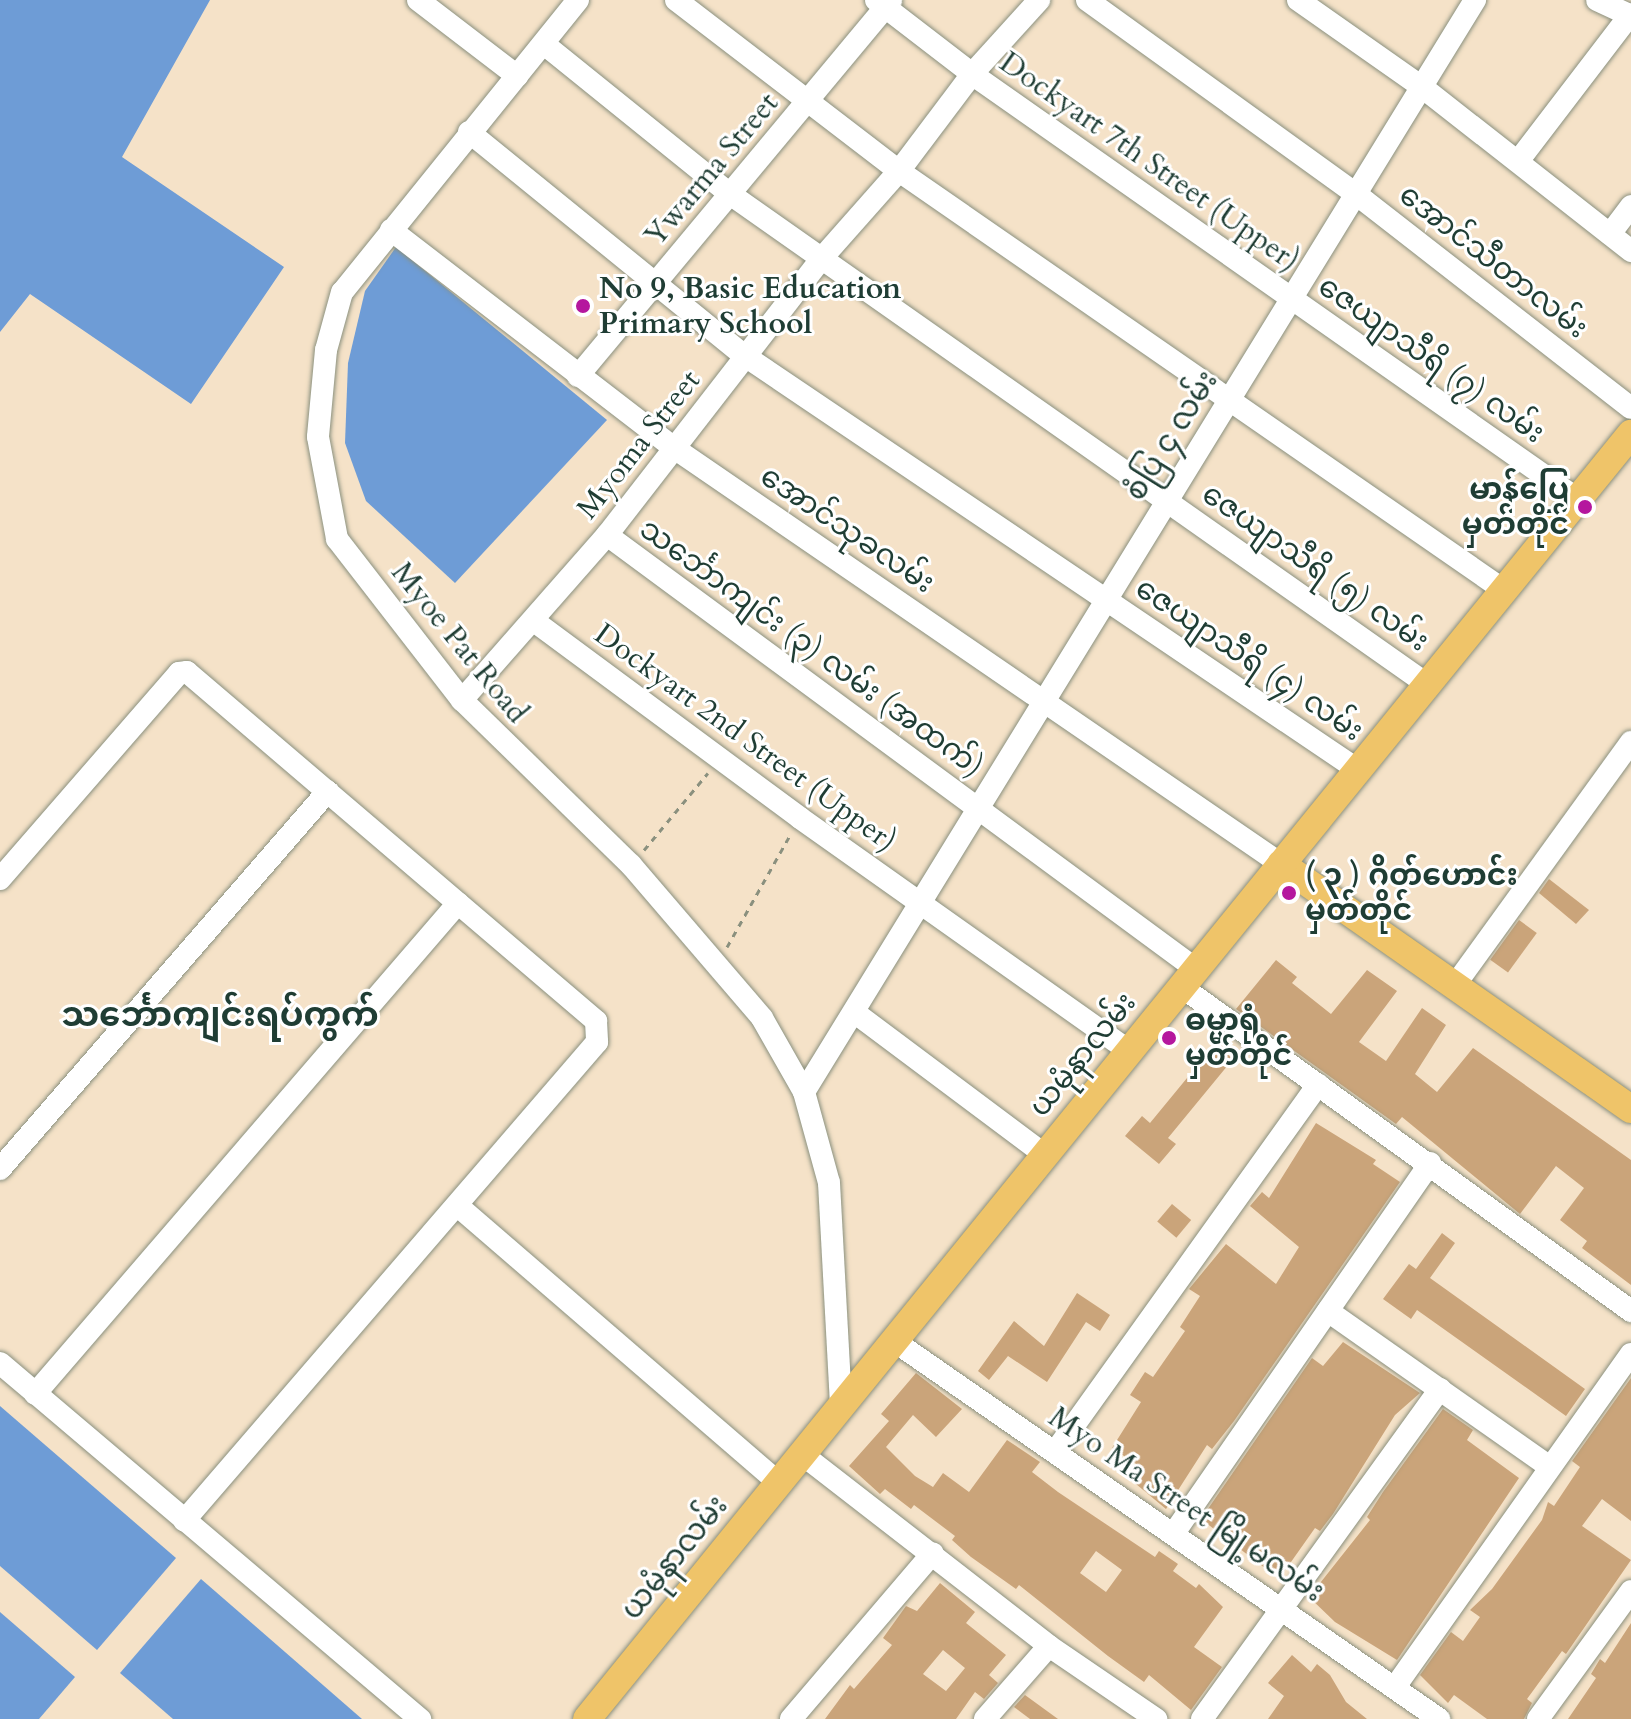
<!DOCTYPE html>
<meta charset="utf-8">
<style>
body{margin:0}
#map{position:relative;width:1631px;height:1719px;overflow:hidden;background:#f5e2c8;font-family:Cardo,"Noto Sans Myanmar",serif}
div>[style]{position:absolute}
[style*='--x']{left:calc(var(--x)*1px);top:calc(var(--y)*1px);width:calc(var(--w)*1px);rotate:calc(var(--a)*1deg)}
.water>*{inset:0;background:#6e9cd6}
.building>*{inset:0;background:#caa47a;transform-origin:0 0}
.path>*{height:3px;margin-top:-1.5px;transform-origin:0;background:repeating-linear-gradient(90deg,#8a907e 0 6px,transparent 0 12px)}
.roads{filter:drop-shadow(0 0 2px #8a907e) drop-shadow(0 0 2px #8a907e)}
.minor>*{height:22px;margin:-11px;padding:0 11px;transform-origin:11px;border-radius:11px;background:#fff}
.major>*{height:28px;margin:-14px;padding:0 14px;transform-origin:14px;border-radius:14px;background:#efc469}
.dots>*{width:22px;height:22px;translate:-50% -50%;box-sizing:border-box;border:4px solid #fff;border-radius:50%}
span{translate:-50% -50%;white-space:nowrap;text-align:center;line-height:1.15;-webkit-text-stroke:6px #fff;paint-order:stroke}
.street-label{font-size:30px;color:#1f3d34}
.poi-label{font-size:30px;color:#1f3d34;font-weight:700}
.left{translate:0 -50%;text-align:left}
.right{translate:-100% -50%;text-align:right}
.quarter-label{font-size:34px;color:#1f3d34;font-weight:700}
</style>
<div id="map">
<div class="water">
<div style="clip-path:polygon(0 0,210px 0,122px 157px,284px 267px,191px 404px,30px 294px,0 332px)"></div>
<div style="clip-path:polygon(396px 247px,607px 420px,455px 583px,366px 501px,345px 443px,348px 363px,365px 291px)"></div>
<div style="clip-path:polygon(0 1406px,176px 1558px,97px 1650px,0 1566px)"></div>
<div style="clip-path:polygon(201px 1579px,362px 1719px,173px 1719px,120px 1673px)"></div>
<div style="clip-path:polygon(0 1612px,75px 1677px,39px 1719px,0 1719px)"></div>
</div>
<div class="building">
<div style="clip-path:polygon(1549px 879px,1589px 910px,1576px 924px,1539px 893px)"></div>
<div style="left:1519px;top:920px;width:22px;height:49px;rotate:36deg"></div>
<div style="clip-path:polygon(1276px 960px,1297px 977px,1292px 983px,1331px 1014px,1367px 970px,1397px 991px,1359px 1042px,1386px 1061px,1422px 1008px,1446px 1025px,1415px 1074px,1437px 1092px,1473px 1048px,1631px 1160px,1631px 1285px,1582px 1248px,1587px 1241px,1560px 1220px,1584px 1188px,1556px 1166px,1520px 1214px,1402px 1117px,1396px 1124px,1236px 1009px)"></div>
<div style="clip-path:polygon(1215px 1044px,1233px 1059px,1168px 1138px,1176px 1144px,1159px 1164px,1125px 1136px,1142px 1116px,1150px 1123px)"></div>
<div style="clip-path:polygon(1316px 1123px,1376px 1160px,1373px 1164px,1400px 1182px,1234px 1421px,1212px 1449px,1207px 1445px,1166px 1509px,1130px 1479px,1139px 1466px,1112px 1448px,1141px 1402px,1130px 1395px,1145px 1372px,1153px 1377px,1185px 1331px,1180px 1327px,1200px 1296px,1189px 1289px,1226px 1244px,1276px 1284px,1299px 1247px,1250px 1206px,1262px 1192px,1269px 1198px)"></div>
<div style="left:1172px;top:1204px;width:25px;height:23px;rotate:40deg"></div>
<div style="clip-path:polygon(1442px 1233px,1455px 1243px,1430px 1278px,1585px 1389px,1566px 1416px,1417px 1310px,1411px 1319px,1383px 1299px,1409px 1264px,1416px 1269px)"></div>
<div style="clip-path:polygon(1077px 1293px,1110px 1315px,1100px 1331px,1086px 1322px,1047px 1382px,1008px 1356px,989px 1380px,978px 1371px,1014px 1321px,1044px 1346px)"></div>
<div style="clip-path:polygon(1343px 1342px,1420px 1393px,1395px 1415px,1333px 1514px,1320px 1531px,1315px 1528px,1279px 1579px,1201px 1519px,1312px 1358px,1323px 1366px)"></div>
<div style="clip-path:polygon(evenodd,916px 1373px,962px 1409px,936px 1437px,913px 1415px,886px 1447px,915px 1476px,933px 1487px,943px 1473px,969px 1492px,1007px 1440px,1040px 1462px,1032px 1472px,1058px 1492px,1155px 1557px,1159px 1551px,1178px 1564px,1173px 1571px,1196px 1588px,1199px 1584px,1223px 1607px,1194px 1647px,1222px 1667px,1191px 1710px,1149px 1675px,1144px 1682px,1108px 1656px,1019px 1585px,1016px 1589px,971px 1557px,952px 1540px,955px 1536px,914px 1505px,911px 1509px,885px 1489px,880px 1494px,849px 1466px,889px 1421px,881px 1414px,916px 1373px,1096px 1551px,1122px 1570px,1106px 1592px,1080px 1573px,1096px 1551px)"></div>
<div style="clip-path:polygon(1631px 1378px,1631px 1521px,1602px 1499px,1582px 1526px,1631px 1560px,1566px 1654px,1562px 1651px,1527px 1699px,1532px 1703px,1524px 1719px,1487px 1719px,1454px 1695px,1448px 1703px,1420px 1675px,1451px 1632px,1463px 1641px,1480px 1617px,1470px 1610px,1492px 1589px,1542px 1520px,1548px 1502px,1554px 1506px,1580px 1467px,1572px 1461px)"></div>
<div style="clip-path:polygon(1443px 1409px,1473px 1430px,1467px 1440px,1519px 1478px,1397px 1660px,1335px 1622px,1309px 1597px,1370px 1520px,1367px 1517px,1383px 1492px)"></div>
<div style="clip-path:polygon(evenodd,940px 1583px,975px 1612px,966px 1623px,1006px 1655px,989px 1675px,998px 1683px,984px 1699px,975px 1692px,956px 1719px,825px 1719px,850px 1685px,854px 1689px,892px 1645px,883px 1638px,906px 1606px,917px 1611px,940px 1583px,943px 1650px,965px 1668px,946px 1691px,923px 1674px,943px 1650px)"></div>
<div style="clip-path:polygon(1631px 1623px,1631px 1719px,1568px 1719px,1596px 1678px,1591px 1674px,1600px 1659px,1605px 1663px)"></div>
<div style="clip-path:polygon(1292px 1655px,1311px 1672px,1317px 1664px,1330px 1675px,1346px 1702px,1367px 1719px,1268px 1719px,1284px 1696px,1268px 1683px)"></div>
<div style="clip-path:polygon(1025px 1695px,1058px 1719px,1030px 1719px,1014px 1707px)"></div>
</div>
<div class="path">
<div style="--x:644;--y:850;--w:100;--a:-50.3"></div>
<div style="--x:727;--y:947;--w:129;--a:-60.6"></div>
</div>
<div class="roads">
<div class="minor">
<div style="--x:418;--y:0;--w:125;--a:37.5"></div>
<div style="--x:578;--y:0;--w:375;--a:128.9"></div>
<div style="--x:342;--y:292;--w:60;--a:105.4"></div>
<div style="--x:326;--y:350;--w:87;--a:95.3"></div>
<div style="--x:318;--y:437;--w:104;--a:79.4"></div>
<div style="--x:337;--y:539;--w:204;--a:52.2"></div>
<div style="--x:462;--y:700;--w:236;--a:44.3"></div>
<div style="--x:631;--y:865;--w:201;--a:49.4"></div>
<div style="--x:762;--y:1018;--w:85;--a:60.4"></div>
<div style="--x:804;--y:1092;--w:94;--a:74.6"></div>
<div style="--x:829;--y:1183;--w:224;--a:86.9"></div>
<div style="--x:676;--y:0;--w:281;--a:37.5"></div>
<div style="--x:899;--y:171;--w:737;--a:34.72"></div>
<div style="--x:876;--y:0;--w:121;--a:37.6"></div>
<div style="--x:972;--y:74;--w:738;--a:35.07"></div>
<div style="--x:1087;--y:0;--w:332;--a:35.8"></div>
<div style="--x:1356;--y:194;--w:348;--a:37.9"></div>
<div style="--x:1298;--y:0;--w:151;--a:35.1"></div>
<div style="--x:1422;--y:87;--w:266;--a:38.1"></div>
<div style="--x:1597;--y:0;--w:38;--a:25"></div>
<div style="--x:544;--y:44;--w:239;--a:38.9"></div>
<div style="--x:730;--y:194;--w:853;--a:35.12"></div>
<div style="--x:469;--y:132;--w:355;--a:39.1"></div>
<div style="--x:745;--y:356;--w:740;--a:34.03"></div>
<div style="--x:1519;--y:160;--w:183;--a:-52.6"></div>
<div style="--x:391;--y:230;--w:361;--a:37.6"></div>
<div style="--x:677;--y:450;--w:732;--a:34.43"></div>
<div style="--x:1610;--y:234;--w:35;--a:-53"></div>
<div style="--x:578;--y:376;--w:489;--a:-50.2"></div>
<div style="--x:607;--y:535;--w:733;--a:36.4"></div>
<div style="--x:534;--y:621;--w:331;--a:36.5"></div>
<div style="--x:800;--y:818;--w:402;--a:35.3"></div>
<div style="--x:462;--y:700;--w:220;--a:-48.7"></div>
<div style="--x:607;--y:535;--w:351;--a:-52.2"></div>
<div style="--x:822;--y:258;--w:116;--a:-48.5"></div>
<div style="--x:899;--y:171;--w:121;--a:-53"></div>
<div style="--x:972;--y:74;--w:100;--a:-47.8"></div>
<div style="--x:0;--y:879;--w:273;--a:-49"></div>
<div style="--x:179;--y:673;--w:8;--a:-7"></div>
<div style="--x:187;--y:672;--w:538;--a:40.47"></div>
<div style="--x:596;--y:1021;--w:21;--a:87"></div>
<div style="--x:597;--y:1042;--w:632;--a:130.77"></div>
<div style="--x:1455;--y:985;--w:300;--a:-54.1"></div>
<div style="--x:1182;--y:987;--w:554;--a:35.81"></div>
<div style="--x:854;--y:1012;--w:239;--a:36.8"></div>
<div style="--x:804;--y:1092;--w:1282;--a:-58.43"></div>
<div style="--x:0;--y:1169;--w:500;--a:-49.05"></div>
<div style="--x:458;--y:1206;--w:425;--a:40.8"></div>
<div style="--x:1328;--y:1311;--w:271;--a:35.1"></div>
<div style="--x:897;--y:1343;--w:660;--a:34.75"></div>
<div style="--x:0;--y:1363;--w:551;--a:40.29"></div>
<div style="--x:35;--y:1394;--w:648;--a:-49.25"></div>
<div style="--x:1055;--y:1452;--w:452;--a:-54.4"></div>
<div style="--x:803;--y:1455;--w:311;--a:37.8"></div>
<div style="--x:1049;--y:1646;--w:130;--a:34.3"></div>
<div style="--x:1174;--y:1533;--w:450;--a:-55.3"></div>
<div style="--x:1395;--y:1687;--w:408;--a:-54.7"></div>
<div style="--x:791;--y:1719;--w:218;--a:-49.5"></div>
<div style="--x:985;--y:1719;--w:97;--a:-48.8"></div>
<div style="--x:1202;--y:1719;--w:407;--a:-54.2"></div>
<div style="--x:1538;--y:1719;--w:158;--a:-54"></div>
</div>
<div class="major">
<div style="--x:1281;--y:864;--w:427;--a:35"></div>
<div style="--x:587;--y:1719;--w:1656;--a:-50.91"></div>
</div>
</div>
<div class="dots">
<div style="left:583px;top:306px;background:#b5179e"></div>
<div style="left:1585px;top:507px;background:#b5179e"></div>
<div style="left:1289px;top:893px;background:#b5179e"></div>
<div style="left:1169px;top:1038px;background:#b5179e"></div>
</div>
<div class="street-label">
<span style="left:1149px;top:162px;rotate:35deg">Dockyart 7th Street (Upper)</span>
<span style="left:712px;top:170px;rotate:-50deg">Ywarma Street</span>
<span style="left:1493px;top:262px;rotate:38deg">အောင်သီတာလမ်း</span>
<span style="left:1431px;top:360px;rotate:35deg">ဇေယျာသီရိ (၇) လမ်း</span>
<span style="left:1172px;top:436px;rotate:-58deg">စံပြ ၄ လမ်း</span>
<span style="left:639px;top:445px;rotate:-52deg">Myoma Street</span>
<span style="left:847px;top:530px;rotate:34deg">အောင်သုခလမ်း</span>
<span style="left:1315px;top:568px;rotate:35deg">ဇေယျာသီရိ (၅) လမ်း</span>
<span style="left:459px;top:643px;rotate:51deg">Myoe Pat Road</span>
<span style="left:811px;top:648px;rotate:36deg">သင်္ဘောကျင်း (၃) လမ်း (အထက်)</span>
<span style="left:1249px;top:660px;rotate:34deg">ဇေယျာသီရိ (၄) လမ်း</span>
<span style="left:745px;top:738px;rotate:36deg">Dockyart 2nd Street (Upper)</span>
<span style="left:1083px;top:1055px;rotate:-51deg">ယမုံနာလမ်း</span>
<span style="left:1186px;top:1505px;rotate:34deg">Myo Ma Street မြို့မလမ်း</span>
<span style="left:675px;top:1558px;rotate:-51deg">ယမုံနာလမ်း</span>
</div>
<div class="poi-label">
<span class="left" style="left:599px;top:306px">No 9, Basic Education<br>Primary School</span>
<span class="right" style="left:1569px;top:507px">မာန်ပြေ<br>မှတ်တိုင်</span>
<span class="left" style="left:1305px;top:893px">( ၃ ) ဂိတ်ဟောင်း<br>မှတ်တိုင်</span>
<span class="left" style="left:1185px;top:1038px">ဓမ္မာရုံ<br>မှတ်တိုင်</span>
</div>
<div class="quarter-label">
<span style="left:220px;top:1016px">သင်္ဘောကျင်းရပ်ကွက်</span>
</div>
</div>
